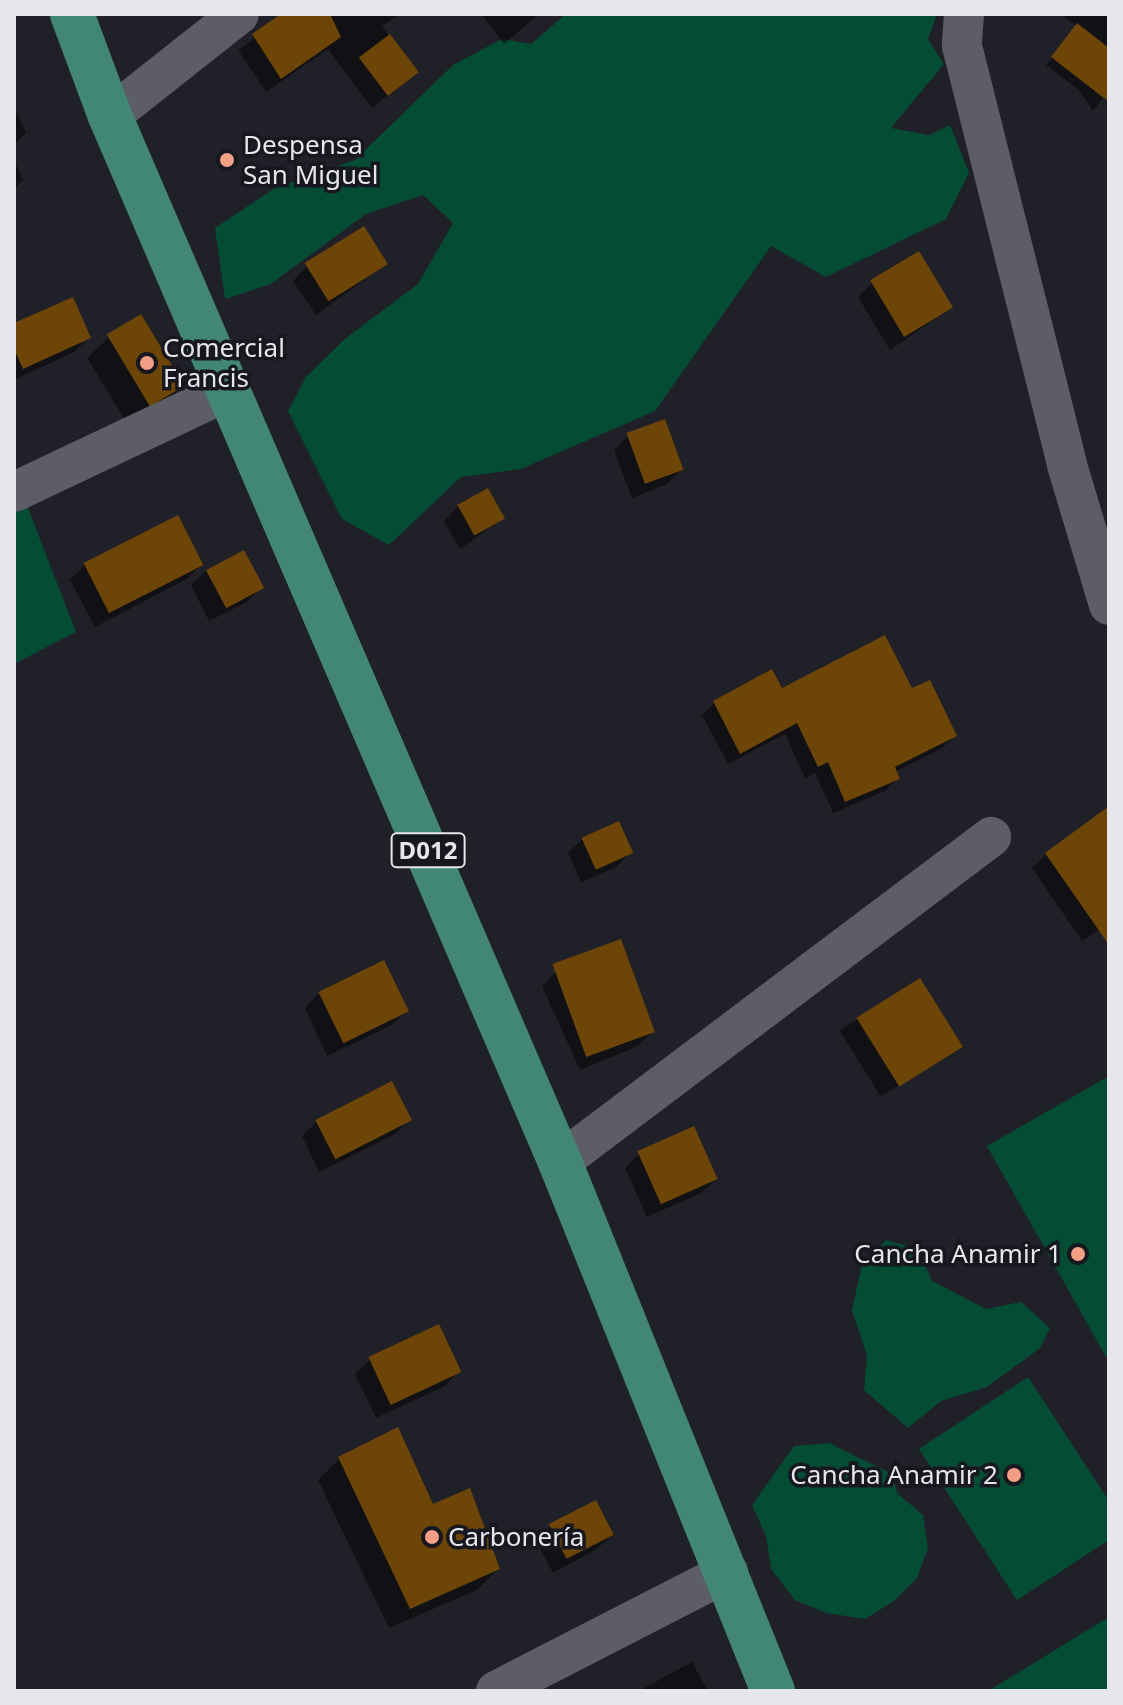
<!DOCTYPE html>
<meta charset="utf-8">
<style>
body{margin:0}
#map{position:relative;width:1123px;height:1705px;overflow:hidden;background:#202028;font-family:"Noto Sans",sans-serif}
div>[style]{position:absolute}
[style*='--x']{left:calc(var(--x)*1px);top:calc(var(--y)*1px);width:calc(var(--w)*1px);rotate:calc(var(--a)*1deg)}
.green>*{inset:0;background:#054c34}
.shadow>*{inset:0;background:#0007;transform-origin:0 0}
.building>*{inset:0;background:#6d4607;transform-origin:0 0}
.street>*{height:40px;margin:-20px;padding:0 20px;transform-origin:20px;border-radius:20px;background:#5c5d66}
.primary>*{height:44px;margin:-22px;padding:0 22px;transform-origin:22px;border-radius:22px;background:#428773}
.dots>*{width:22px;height:22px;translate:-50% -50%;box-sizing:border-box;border:4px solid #16171f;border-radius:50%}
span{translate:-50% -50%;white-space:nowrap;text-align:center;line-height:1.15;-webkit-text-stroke:7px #16171f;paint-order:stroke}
.shield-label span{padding:2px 6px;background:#16171f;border:2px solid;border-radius:6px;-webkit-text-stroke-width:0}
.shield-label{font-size:24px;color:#e6e6ec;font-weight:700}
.poi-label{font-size:26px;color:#e6e6ec}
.left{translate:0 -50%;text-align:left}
.right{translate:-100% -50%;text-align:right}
.frame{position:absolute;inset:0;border:16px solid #e6e6ec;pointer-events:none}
</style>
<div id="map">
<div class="green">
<div style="clip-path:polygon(566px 14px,937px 14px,928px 39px,944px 64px,891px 128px,929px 135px,950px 125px,969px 173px,946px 219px,826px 277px,771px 246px,655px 411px,521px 469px,461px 477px,389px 545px,342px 519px,288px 411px,306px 377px,346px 338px,418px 284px,453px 223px,423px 195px,366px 214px,271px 284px,225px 299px,215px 228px,275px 188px,355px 160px,453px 65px,502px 39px,531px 44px)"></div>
<div style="clip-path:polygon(26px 503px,76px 632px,14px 664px,14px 509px)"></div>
<div style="clip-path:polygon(1109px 1076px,1109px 1362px,987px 1146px)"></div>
<div style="clip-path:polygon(886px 1240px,918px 1249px,932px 1281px,986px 1309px,1021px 1302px,1050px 1328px,1040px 1348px,987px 1387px,941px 1401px,908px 1428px,864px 1390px,867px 1355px,852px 1311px,861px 1268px)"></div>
<div style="clip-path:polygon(1028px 1377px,1109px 1501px,1109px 1540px,1017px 1600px,919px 1449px)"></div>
<div style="clip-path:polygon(829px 1443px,890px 1473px,898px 1494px,923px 1515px,928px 1548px,917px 1578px,894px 1601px,865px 1619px,826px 1613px,795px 1600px,771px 1569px,766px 1536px,752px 1505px,794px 1446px)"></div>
<div style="clip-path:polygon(1109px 1617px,1109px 1691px,988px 1691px)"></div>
</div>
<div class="shadow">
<div style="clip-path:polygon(287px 14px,400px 14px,382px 26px,416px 72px,372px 108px,328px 49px,266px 92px,238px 50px)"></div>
<div style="clip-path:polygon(481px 14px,539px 14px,504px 44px)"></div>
<div style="clip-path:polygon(1061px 14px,1109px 14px,1109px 90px,1093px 111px,1079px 90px,1046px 65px,1076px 26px)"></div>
<div style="clip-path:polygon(14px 107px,26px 133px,14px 145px)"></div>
<div style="clip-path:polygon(14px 160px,23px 180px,14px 189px)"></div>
<div style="clip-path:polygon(386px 264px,316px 315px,293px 281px,307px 266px)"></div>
<div style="clip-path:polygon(872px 283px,951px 308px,890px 350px,858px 297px)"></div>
<div style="clip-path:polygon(14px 325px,89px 338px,74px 352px,14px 380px)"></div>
<div style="clip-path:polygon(108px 338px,182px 386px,161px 407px,127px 423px,87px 358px)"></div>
<div style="clip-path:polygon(629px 435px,682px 469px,667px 484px,632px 498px,614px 450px)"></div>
<div style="clip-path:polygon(458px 506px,503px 518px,460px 549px,444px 521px)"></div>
<div style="clip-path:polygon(243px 552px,261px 588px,247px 602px,209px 621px,191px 585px,206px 571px)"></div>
<div style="clip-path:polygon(85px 565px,201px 565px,187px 579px,95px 627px,70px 580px)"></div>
<div style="clip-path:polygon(782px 691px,911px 691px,954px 736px,942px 748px,894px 772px,897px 779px,885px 791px,833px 813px,815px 773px,805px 778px,785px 734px,728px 764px,702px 715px,714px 703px)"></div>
<div style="clip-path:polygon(1109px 833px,1109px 923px,1082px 941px,1032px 868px,1046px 854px)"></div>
<div style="clip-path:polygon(583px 839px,630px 853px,616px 867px,581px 882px,568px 853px)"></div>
<div style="clip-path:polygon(556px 972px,653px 1031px,638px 1046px,580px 1070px,542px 986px)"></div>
<div style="left:920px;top:980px;width:78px;height:95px;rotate:58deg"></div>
<div style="clip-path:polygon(319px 993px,406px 1010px,392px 1025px,327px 1056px,305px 1008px)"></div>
<div style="clip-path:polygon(409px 1120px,395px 1134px,319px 1172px,302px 1136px,316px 1122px)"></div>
<div style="clip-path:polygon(640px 1153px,716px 1179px,701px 1193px,647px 1217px,625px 1168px)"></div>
<div style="clip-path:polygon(438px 1327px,459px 1371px,445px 1386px,376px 1418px,355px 1374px,370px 1360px)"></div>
<div style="clip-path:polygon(339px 1459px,432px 1507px,498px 1569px,477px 1590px,389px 1628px,318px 1480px)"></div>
<div style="clip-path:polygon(550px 1527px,612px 1535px,597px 1549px,553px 1573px,536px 1541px)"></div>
<div style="clip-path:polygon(692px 1662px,708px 1691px,639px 1691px)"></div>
</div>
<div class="building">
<div style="clip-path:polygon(281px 14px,330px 14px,341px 37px,281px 79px,252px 34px)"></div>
<div style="clip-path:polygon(1077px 23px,1109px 48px,1109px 102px,1051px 57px)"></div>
<div style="left:390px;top:34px;width:48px;height:39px;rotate:53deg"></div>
<div style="left:364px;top:226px;width:45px;height:70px;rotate:58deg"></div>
<div style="left:919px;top:251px;width:66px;height:57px;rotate:59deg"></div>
<div style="clip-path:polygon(73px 297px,91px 338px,23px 369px,14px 349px,14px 323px)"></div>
<div style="left:141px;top:314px;width:84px;height:40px;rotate:59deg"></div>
<div style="left:665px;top:419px;width:54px;height:41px;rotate:70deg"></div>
<div style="left:488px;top:488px;width:35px;height:35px;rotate:61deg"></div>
<div style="left:178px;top:515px;width:56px;height:106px;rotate:63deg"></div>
<div style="left:244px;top:550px;width:43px;height:43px;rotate:62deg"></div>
<div style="clip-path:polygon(885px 635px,912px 688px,930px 680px,957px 736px,895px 767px,900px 779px,845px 802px,828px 762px,818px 767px,797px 723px,740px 754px,713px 701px,772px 669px,782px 688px)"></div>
<div style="clip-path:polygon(1109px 806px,1109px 945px,1045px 853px)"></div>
<div style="left:619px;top:821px;width:35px;height:41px;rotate:66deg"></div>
<div style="left:621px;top:939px;width:99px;height:73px;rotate:70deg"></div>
<div style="left:384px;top:960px;width:57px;height:73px;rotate:64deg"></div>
<div style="left:920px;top:978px;width:81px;height:75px;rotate:58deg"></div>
<div style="left:392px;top:1081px;width:44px;height:86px;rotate:63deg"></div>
<div style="left:694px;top:1126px;width:58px;height:62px;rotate:66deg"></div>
<div style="left:439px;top:1324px;width:53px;height:78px;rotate:65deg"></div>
<div style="clip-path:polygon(398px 1427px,433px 1504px,470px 1488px,500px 1569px,410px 1609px,338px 1457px)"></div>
<div style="left:596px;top:1500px;width:39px;height:53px;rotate:63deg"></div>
</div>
<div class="street">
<div style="--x:964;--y:14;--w:32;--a:94"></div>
<div style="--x:962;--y:46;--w:432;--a:75.9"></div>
<div style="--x:1067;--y:465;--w:146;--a:73.3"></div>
<div style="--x:110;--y:116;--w:164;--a:-38.3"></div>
<div style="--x:14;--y:492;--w:237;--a:-25.3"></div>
<div style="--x:560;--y:1162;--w:540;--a:-37.02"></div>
<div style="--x:496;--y:1691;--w:261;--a:-27.2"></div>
</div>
<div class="primary">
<div style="--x:72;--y:14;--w:109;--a:69.6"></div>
<div style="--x:110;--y:116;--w:1139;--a:66.72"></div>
<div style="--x:560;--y:1162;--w:570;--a:68.07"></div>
</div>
<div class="dots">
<div style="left:227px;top:160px;background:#f39f85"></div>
<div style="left:147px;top:363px;background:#f39f85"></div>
<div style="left:1078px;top:1254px;background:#f39f85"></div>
<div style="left:1014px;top:1475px;background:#f39f85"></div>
<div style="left:432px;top:1537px;background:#f39f85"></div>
</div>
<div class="shield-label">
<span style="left:428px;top:850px">D012</span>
</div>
<div class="poi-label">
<span class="left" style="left:243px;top:160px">Despensa<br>San Miguel</span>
<span class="left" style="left:163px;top:363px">Comercial<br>Francis</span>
<span class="right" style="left:1062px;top:1254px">Cancha Anamir 1</span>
<span class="right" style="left:998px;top:1475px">Cancha Anamir 2</span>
<span class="left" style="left:448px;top:1537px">Carbonería</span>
</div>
<div class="frame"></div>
</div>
